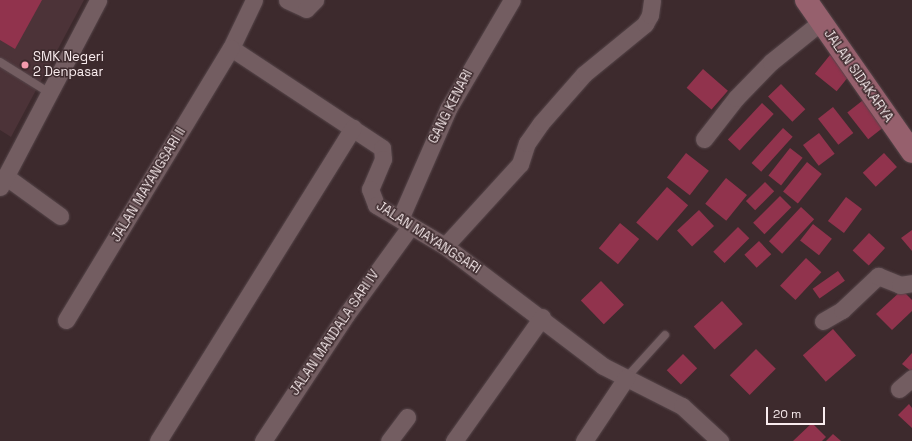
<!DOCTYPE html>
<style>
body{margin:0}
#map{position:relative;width:912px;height:441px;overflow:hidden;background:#3d2a2d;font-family:"Space Grotesk",sans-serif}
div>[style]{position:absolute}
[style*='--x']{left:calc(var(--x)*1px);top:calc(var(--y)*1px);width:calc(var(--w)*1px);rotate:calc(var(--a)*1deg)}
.built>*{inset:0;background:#4c3338}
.building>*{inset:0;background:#91334d;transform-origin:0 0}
.roads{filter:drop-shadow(0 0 1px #56464a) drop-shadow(0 0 1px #56464a)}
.lane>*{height:8px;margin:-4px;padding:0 4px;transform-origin:4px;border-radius:4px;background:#735d61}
.street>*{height:17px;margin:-8.5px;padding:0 8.5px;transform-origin:8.5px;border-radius:8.5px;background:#735d61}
.secondary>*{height:22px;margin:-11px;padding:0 11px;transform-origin:11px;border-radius:11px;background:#96606d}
.dots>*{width:11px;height:11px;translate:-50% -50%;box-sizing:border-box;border:2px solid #3d2a2d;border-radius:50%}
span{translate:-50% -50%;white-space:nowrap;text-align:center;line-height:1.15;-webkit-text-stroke:3px #3d2a2d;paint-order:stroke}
.poi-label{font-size:13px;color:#f9ecee}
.left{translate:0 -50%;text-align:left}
.street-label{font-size:13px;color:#f9ecee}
.scale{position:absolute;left:766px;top:407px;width:59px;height:18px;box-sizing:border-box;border:2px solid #f9ecee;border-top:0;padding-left:5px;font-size:12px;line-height:14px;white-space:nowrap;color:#f9ecee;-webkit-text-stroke:3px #3d2a2d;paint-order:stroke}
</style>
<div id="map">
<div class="built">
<div style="clip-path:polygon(0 0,84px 0,11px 137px,0 130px)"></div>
</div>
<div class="building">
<div style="clip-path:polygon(0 0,42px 0,15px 49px,0 40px)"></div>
<div style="left:830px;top:55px;width:28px;height:24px;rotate:39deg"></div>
<div style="left:703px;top:69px;width:33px;height:25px;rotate:41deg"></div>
<div style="left:781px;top:84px;width:35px;height:18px;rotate:46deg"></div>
<div style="left:867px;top:97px;width:34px;height:25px;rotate:52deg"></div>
<div style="left:762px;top:103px;width:16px;height:50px;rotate:43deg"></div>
<div style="left:833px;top:107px;width:33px;height:19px;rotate:52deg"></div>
<div style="left:783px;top:128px;width:13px;height:47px;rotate:42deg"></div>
<div style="left:819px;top:133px;width:26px;height:20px;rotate:53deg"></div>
<div style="left:790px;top:148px;width:16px;height:35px;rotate:38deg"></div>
<div style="left:686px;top:153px;width:29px;height:31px;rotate:38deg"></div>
<div style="left:884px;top:153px;width:19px;height:29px;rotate:47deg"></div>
<div style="left:807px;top:162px;width:19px;height:38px;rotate:39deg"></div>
<div style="left:726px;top:178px;width:27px;height:33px;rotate:39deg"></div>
<div style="left:765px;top:182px;width:13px;height:27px;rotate:45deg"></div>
<div style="left:667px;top:187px;width:28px;height:47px;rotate:41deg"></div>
<div style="left:780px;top:196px;width:16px;height:38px;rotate:45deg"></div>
<div style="left:846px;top:197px;width:20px;height:30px;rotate:37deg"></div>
<div style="left:801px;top:207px;width:18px;height:47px;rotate:43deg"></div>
<div style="left:699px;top:210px;width:22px;height:30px;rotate:47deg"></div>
<div style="left:620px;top:223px;width:25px;height:33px;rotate:40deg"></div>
<div style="left:813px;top:224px;width:24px;height:21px;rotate:38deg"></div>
<div style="left:738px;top:227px;width:16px;height:35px;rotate:45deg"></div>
<div style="clip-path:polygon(912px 230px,912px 251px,901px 238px)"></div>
<div style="left:869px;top:233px;width:22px;height:24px;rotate:43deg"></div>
<div style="left:759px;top:241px;width:18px;height:20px;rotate:47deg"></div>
<div style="left:806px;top:258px;width:21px;height:38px;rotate:43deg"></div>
<div style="left:838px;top:271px;width:12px;height:31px;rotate:55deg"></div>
<div style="left:601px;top:281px;width:33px;height:28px;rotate:46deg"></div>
<div style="clip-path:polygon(902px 290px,912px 300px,912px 311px,892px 330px,876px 314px)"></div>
<div style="left:722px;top:301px;width:31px;height:38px;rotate:48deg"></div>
<div style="left:833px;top:329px;width:35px;height:40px;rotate:49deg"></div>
<div style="left:756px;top:349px;width:28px;height:37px;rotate:45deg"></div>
<div style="clip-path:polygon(912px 353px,912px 372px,902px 364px)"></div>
<div style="left:683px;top:354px;width:20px;height:23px;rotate:45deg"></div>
<div style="clip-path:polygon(909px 404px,912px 408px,912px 428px,898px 415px)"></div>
<div style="clip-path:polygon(812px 423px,826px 437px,822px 441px,793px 441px)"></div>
<div style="clip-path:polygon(833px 434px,841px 441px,826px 441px)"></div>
</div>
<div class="roads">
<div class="lane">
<div style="--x:0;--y:62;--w:57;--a:32"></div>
<div style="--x:626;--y:378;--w:58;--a:-47.8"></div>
</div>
<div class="street">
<div style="--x:254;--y:0;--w:53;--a:115.6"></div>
<div style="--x:231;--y:48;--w:181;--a:33.5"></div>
<div style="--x:382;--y:148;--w:11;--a:85"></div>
<div style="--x:383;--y:159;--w:33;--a:113"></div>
<div style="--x:370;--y:189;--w:17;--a:69"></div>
<div style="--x:376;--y:205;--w:80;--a:30.7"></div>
<div style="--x:445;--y:246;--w:198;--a:37.2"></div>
<div style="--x:603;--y:366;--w:89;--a:26.9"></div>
<div style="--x:682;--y:406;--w:52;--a:42.6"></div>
<div style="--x:287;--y:0;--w:21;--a:25"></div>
<div style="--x:306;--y:9;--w:13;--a:-45"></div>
<div style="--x:704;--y:139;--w:52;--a:-52"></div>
<div style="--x:736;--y:98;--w:50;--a:-45.8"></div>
<div style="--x:771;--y:62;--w:64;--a:-38.7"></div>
<div style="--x:5;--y:176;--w:68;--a:36"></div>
<div style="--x:0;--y:187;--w:211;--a:-62.3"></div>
<div style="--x:400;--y:219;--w:120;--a:-66.4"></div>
<div style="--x:448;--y:109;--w:126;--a:-59.6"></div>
<div style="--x:445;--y:246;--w:111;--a:-47.6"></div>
<div style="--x:520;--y:164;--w:22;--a:-72"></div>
<div style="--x:527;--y:143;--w:24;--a:-55"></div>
<div style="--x:541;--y:123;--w:65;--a:-48.7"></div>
<div style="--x:584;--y:74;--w:79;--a:-39.3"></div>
<div style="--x:645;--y:24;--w:10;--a:-61"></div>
<div style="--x:650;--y:15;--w:15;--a:-82"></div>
<div style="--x:66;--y:320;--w:318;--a:-58.8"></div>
<div style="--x:823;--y:321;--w:22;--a:-30"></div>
<div style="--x:842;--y:310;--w:50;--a:-43.4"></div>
<div style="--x:878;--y:276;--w:24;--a:22"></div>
<div style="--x:900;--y:285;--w:12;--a:-9"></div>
<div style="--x:899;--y:389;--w:17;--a:-40"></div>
<div style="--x:158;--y:441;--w:369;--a:-58.1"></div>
<div style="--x:263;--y:441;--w:151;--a:-56.6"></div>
<div style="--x:346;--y:315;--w:109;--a:-54"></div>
<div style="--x:389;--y:441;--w:30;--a:-53"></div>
<div style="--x:454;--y:441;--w:152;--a:-54.6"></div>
<div style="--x:584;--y:441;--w:76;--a:-56.3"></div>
</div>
<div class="secondary">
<div style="--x:806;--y:0;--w:185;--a:55.1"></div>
</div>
</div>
<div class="dots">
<div style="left:25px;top:65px;background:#f29aac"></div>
</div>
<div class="poi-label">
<span class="left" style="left:33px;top:65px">SMK Negeri<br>2 Denpasar</span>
</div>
<div class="street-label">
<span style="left:858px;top:76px;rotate:55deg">JALAN SIDAKARYA</span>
<span style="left:451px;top:107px;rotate:-63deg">GANG KENARI</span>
<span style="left:149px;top:185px;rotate:-59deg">JALAN MAYANGSARI II</span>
<span style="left:428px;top:238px;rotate:33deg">JALAN MAYANGSARI</span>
<span style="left:335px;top:333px;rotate:-56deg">JALAN MANDALA SARI IV</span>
</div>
<div class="scale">20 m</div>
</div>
